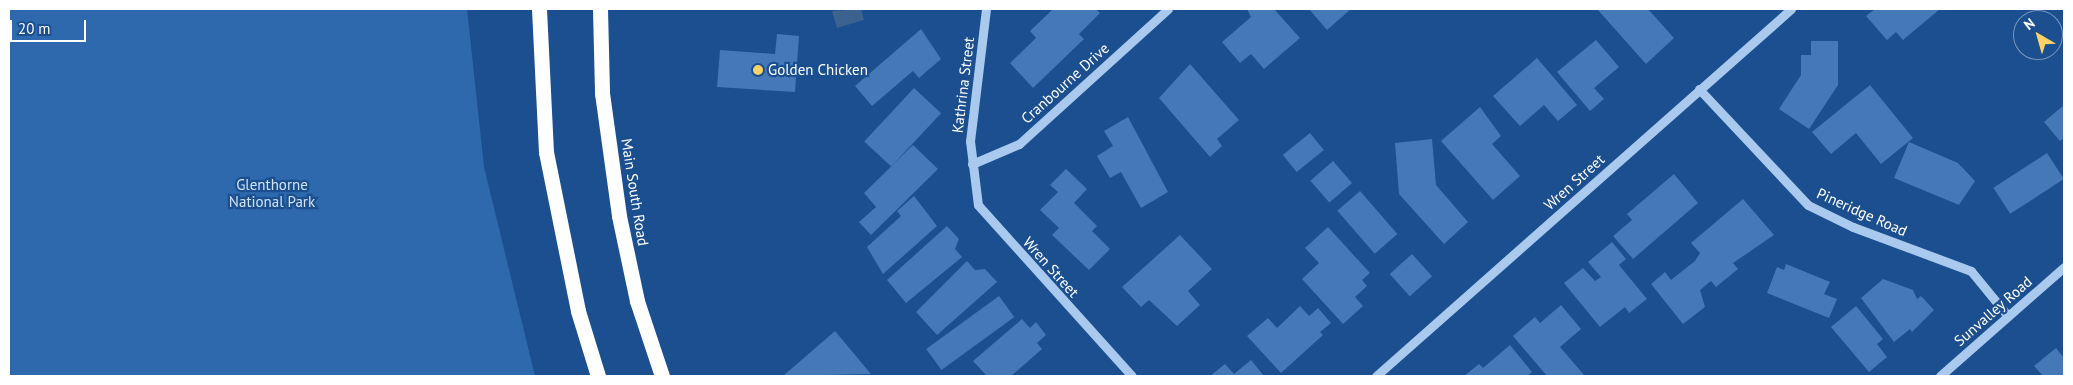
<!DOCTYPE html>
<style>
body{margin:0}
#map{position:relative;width:2073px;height:385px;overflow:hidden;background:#1b4f8f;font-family:"PT Sans",sans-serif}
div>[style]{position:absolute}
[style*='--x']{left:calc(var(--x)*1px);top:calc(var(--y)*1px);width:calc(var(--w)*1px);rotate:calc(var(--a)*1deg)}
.green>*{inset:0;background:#2e69ad}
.water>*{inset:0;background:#3c6290}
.building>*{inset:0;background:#4478b7;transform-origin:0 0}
.minor>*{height:9px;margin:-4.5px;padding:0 4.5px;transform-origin:4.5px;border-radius:4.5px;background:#a9c9ee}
.highway>*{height:15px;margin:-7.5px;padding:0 7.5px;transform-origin:7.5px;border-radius:7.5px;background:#fff}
.dots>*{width:14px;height:14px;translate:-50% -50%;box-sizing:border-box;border:2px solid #1b4f8f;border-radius:50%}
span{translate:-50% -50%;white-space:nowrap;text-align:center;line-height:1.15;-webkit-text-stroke:4.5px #1b4f8f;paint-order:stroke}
.poi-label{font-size:15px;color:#fff}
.left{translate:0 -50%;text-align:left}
.street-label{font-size:15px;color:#fff}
.park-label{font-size:15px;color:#cfe3fa}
.frame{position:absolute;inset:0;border:10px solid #fff;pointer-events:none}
.north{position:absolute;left:2013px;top:10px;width:50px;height:50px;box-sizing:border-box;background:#1b4f8f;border:1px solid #7695bc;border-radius:50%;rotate:322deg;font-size:14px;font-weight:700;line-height:20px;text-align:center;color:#fff}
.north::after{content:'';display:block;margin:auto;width:18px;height:22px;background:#ffd166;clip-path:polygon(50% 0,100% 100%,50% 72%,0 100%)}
.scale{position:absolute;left:10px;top:20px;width:76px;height:22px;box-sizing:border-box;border:2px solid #fff;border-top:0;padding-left:6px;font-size:15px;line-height:18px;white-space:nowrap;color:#fff;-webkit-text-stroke:4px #1b4f8f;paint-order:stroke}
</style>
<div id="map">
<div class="green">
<div style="clip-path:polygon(9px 9px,467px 9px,484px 167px,535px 376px,9px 376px)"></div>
</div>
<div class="water">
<div style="clip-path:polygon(861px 9px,864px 20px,837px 28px,832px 11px)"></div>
</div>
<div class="building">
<div style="clip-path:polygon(1053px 9px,1096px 9px,1100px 13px,1079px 34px,1084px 39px,1033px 88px,1010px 63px,1036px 38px,1030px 31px)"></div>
<div style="clip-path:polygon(1247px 9px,1274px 9px,1300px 38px,1264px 69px,1251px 54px,1240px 63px,1222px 42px,1251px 17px)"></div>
<div style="clip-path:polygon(1309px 9px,1351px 9px,1327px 30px)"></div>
<div style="clip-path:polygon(1597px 9px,1648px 9px,1674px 38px,1646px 64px)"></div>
<div style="clip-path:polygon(1875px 9px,1940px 9px,1903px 40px,1896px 32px,1887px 40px,1866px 16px)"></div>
<div style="clip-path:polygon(921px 29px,941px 59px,919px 78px,913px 71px,872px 106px,855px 86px)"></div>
<div style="clip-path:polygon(777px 34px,799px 36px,795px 92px,717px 87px,720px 50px,775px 54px)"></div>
<div style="clip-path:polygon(1596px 40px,1619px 67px,1594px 88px,1604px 99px,1590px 111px,1557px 72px)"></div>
<div style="clip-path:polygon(1811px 41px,1838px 41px,1838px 85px,1809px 129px,1779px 109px,1801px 75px,1801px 55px,1811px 55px)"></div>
<div style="clip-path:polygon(1537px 58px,1577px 105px,1558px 121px,1544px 105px,1520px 126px,1493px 96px)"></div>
<div style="clip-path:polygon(1190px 64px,1239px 120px,1217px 139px,1222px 146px,1210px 157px,1159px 98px)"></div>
<div style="clip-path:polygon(1870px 85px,1913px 138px,1881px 164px,1856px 133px,1831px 154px,1812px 132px)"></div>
<div style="left:914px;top:88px;width:37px;height:73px;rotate:43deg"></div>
<div style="clip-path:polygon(2064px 105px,2064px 138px,2060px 141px,2044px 122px)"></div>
<div style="clip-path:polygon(1480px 107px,1501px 136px,1492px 144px,1520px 176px,1493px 200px,1441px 141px)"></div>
<div style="clip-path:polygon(1128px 117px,1168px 192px,1141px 208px,1121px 172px,1110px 178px,1097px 156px,1113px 146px,1104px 131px)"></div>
<div style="left:1310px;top:133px;width:22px;height:35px;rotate:51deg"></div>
<div style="clip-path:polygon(1432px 139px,1436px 185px,1468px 222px,1444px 244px,1399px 194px,1395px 143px)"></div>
<div style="clip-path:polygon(1909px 142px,1958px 163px,1975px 181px,1959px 205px,1894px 178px)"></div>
<div style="clip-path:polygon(913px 145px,938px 169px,871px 235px,859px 222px,876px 207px,864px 193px)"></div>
<div style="left:2047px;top:153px;width:31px;height:64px;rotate:57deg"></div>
<div style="left:1333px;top:161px;width:29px;height:30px;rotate:49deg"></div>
<div style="clip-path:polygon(1066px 169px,1087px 189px,1074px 203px,1097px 226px,1092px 231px,1110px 249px,1089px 270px,1052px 235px,1059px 228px,1040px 210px,1058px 192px,1050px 185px)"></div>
<div style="clip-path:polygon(1674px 174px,1698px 203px,1633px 259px,1613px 236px,1632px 220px,1627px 214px)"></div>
<div style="left:1360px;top:191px;width:57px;height:30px;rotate:49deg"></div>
<div style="clip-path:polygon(914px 196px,937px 226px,883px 274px,867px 247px,901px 216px,897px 211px)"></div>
<div style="clip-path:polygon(1743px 199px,1774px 235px,1733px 263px,1738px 269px,1716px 287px,1711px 281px,1700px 290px,1705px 307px,1683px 324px,1651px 284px,1665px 272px,1671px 280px,1695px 261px,1700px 253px,1691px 243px)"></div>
<div style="clip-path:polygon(947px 226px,959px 239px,955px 249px,962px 257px,906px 303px,887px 280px)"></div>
<div style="clip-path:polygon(1328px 227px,1370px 273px,1362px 280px,1367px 286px,1355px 297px,1363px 306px,1343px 324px,1302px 279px,1319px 263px,1305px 248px)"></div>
<div style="clip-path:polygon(1180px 235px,1212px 269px,1188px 291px,1200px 305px,1177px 326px,1149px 300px,1141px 307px,1122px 287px)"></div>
<div style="clip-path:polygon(1612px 242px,1626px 259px,1619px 265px,1647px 299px,1629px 313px,1625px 307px,1600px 327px,1564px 283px,1583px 268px,1595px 281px,1601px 277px,1588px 262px)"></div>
<div style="left:1412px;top:254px;width:30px;height:30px;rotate:48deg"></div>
<div style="clip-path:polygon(967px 261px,975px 270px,985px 269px,997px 282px,937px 335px,916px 312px)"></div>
<div style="clip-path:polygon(1786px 264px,1830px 282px,1824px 294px,1837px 299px,1829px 318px,1767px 293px,1777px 267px,1784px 270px)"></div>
<div style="clip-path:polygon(1883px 279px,1913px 290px,1917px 299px,1921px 296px,1934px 310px,1912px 332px,1910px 329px,1894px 342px,1861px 298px)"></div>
<div style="left:999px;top:296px;width:26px;height:90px;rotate:54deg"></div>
<div style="clip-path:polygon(1561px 305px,1581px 329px,1560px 347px,1585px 376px,1547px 376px,1513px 336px,1535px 317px,1540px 323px)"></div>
<div style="clip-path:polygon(1300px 306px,1309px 316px,1318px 308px,1331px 323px,1320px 332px,1323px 335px,1281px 373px,1247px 336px,1268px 318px,1277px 328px)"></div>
<div style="clip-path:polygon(1856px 306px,1883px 339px,1877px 344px,1887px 357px,1869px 372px,1831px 327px)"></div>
<div style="clip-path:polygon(1022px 319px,1030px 328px,1036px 322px,1046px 335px,1037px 343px,1042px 349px,1011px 376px,987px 376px,973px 361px)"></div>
<div style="clip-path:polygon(835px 331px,871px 374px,783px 376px)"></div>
<div style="clip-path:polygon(1510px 345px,1532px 372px,1527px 376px,1464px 376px,1479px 364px,1483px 368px)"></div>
<div style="clip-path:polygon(2056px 348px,2064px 358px,2064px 376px,2043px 376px,2034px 366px)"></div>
<div style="clip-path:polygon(1251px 360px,1264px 376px,1210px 376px,1225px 364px,1234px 374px)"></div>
</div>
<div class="minor">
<div style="--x:986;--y:9;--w:133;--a:96.9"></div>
<div style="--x:970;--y:141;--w:64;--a:82.9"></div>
<div style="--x:978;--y:205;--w:230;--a:48"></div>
<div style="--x:1699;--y:89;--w:159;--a:46.8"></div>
<div style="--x:1808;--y:205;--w:50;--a:26.1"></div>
<div style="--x:1853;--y:227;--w:126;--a:20.4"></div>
<div style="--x:1971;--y:271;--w:58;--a:50.6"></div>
<div style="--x:972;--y:164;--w:51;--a:-23.1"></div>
<div style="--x:1019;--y:144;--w:201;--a:-42.2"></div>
<div style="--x:1376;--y:376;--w:554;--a:-41.49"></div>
<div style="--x:1940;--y:376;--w:165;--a:-41.3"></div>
</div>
<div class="highway">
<div style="--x:539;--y:9;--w:143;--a:87.2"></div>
<div style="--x:546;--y:152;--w:162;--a:78.6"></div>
<div style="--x:578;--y:311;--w:68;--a:72.9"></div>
<div style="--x:600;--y:9;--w:84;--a:88.6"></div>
<div style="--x:602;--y:93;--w:124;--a:82.1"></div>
<div style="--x:619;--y:216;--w:87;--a:78"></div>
<div style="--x:637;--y:301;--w:79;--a:71.6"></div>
</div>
<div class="dots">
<div style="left:758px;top:70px;background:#ffd166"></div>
</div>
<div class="poi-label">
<span class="left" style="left:768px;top:70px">Golden Chicken</span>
</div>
<div class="street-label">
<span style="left:1065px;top:83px;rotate:-42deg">Cranbourne Drive</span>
<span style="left:963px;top:85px;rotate:-83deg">Kathrina Street</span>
<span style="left:1574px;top:182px;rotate:-42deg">Wren Street</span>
<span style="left:635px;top:192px;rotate:81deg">Main South Road</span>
<span style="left:1862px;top:212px;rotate:24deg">Pineridge Road</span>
<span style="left:1051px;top:267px;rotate:48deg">Wren Street</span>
<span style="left:1993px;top:311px;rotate:-41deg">Sunvalley Road</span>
</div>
<div class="park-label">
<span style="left:272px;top:193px">Glenthorne<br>National Park</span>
</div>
<div class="frame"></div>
<div class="north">N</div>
<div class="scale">20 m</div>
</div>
